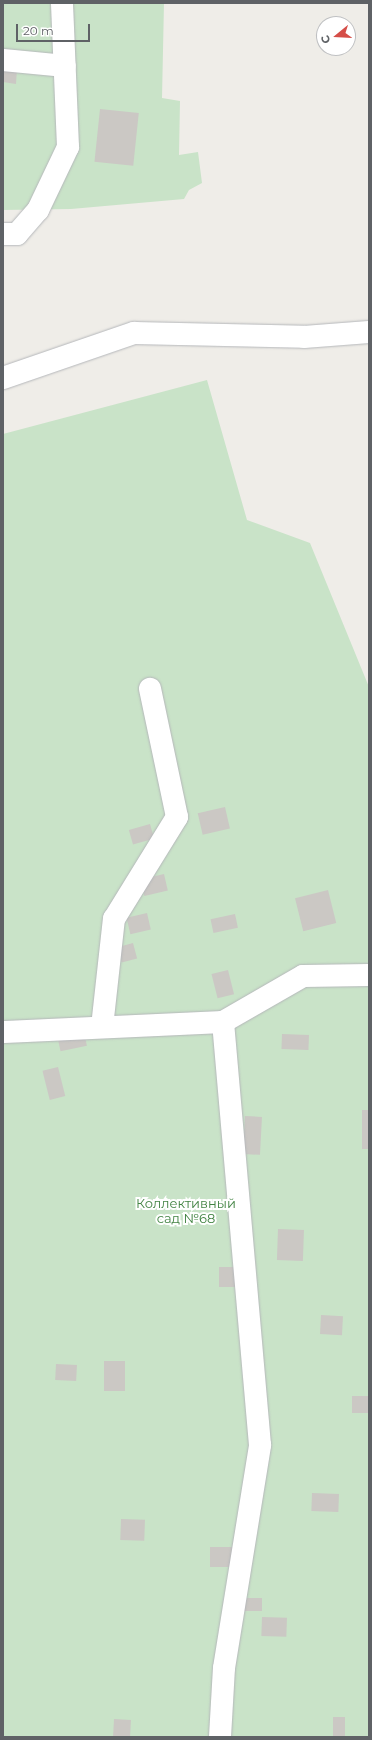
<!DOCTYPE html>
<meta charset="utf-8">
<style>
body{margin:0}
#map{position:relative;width:372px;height:1740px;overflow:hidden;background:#efede8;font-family:Montserrat,sans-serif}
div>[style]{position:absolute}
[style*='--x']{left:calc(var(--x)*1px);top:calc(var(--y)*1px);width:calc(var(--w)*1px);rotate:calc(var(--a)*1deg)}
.green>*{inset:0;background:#c9e3c8}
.building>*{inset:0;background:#cbc8c4;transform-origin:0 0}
.roads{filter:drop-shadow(0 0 1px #b5b7ba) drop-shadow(0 0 1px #b5b7ba)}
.minor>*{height:22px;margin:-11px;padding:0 11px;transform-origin:11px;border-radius:11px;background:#fff}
span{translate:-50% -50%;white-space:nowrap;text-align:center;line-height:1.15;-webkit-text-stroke:4px #fff;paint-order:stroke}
.park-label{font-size:13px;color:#418342}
.frame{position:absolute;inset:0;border:4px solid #5f6266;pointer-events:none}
.north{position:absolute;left:316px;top:16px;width:40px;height:40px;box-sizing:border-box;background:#fff;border:1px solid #bfc0c2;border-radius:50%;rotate:252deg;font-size:11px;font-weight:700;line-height:16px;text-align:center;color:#5f6266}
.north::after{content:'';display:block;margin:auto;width:14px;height:18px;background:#d54e48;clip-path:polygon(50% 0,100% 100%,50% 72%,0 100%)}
.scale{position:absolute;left:16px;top:24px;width:74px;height:18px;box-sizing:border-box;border:2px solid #5f6266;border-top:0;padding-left:5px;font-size:12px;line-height:14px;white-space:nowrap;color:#5f6266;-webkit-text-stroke:3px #fff;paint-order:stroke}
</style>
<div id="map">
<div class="green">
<div style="clip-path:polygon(3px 3px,164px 3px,162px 98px,180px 101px,179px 155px,198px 152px,202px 183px,189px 190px,184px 199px,71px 209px,3px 210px)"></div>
<div style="clip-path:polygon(207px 380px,247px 520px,310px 543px,369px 687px,369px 1737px,3px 1737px,3px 434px)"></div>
</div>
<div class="building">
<div style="clip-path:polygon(3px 68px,17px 69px,16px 84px,3px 82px)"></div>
<div style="left:100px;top:109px;width:39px;height:53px;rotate:6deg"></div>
<div style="left:225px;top:807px;width:22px;height:28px;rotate:77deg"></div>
<div style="left:150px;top:824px;width:15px;height:22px;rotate:74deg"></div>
<div style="left:164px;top:874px;width:17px;height:24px;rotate:77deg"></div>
<div style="left:328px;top:890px;width:34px;height:34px;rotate:76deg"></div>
<div style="left:147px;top:913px;width:17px;height:21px;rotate:77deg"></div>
<div style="left:235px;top:914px;width:14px;height:25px;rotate:78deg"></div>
<div style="left:133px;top:943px;width:16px;height:16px;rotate:75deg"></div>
<div style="left:228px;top:970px;width:25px;height:17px;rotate:76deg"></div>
<div style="left:84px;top:1032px;width:14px;height:27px;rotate:78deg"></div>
<div style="left:282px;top:1034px;width:27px;height:15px;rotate:2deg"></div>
<div style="left:58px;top:1067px;width:30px;height:16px;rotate:76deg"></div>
<div style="left:362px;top:1110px;width:7px;height:39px"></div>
<div style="left:245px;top:1116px;width:17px;height:38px;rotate:3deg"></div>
<div style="left:278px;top:1229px;width:26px;height:31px;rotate:2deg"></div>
<div style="left:219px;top:1267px;width:19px;height:20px"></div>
<div style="left:321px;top:1315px;width:22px;height:19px;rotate:3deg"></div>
<div style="left:104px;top:1361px;width:21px;height:30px"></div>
<div style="left:56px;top:1364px;width:21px;height:16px;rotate:3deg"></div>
<div style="left:352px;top:1396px;width:17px;height:17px"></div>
<div style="left:312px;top:1493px;width:27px;height:18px;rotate:2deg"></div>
<div style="left:121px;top:1519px;width:24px;height:21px;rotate:2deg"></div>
<div style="left:210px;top:1547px;width:24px;height:20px"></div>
<div style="left:243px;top:1598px;width:19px;height:13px"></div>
<div style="left:262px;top:1617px;width:25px;height:19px;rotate:2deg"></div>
<div style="left:333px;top:1717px;width:12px;height:20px"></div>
<div style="left:114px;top:1719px;width:17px;height:18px;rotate:3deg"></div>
</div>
<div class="roads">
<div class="minor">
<div style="--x:3;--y:60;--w:62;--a:5.5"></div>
<div style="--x:3;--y:234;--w:14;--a:0"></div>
<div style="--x:17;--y:234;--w:32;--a:-49"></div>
<div style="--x:38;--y:210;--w:70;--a:-64.5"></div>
<div style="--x:68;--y:147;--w:144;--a:-92.4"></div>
<div style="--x:3;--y:378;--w:139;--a:-19"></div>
<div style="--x:134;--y:333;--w:170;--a:1.3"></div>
<div style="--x:304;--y:337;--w:65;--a:-4.4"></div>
<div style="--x:102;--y:1027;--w:109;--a:-83.7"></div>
<div style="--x:114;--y:919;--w:120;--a:-58.3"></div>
<div style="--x:177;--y:817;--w:131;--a:-101.9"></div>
<div style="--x:3;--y:1032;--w:220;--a:-2.6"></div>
<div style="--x:223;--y:1022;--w:92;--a:-29.9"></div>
<div style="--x:303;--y:976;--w:66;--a:-0.9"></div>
<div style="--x:220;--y:1737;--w:69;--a:-86.7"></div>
<div style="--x:224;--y:1668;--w:226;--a:-80.8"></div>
<div style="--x:260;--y:1445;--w:425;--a:-95"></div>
</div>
</div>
<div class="park-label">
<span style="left:186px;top:1211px">Коллективный<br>сад №68</span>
</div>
<div class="frame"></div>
<div class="north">С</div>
<div class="scale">20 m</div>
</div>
